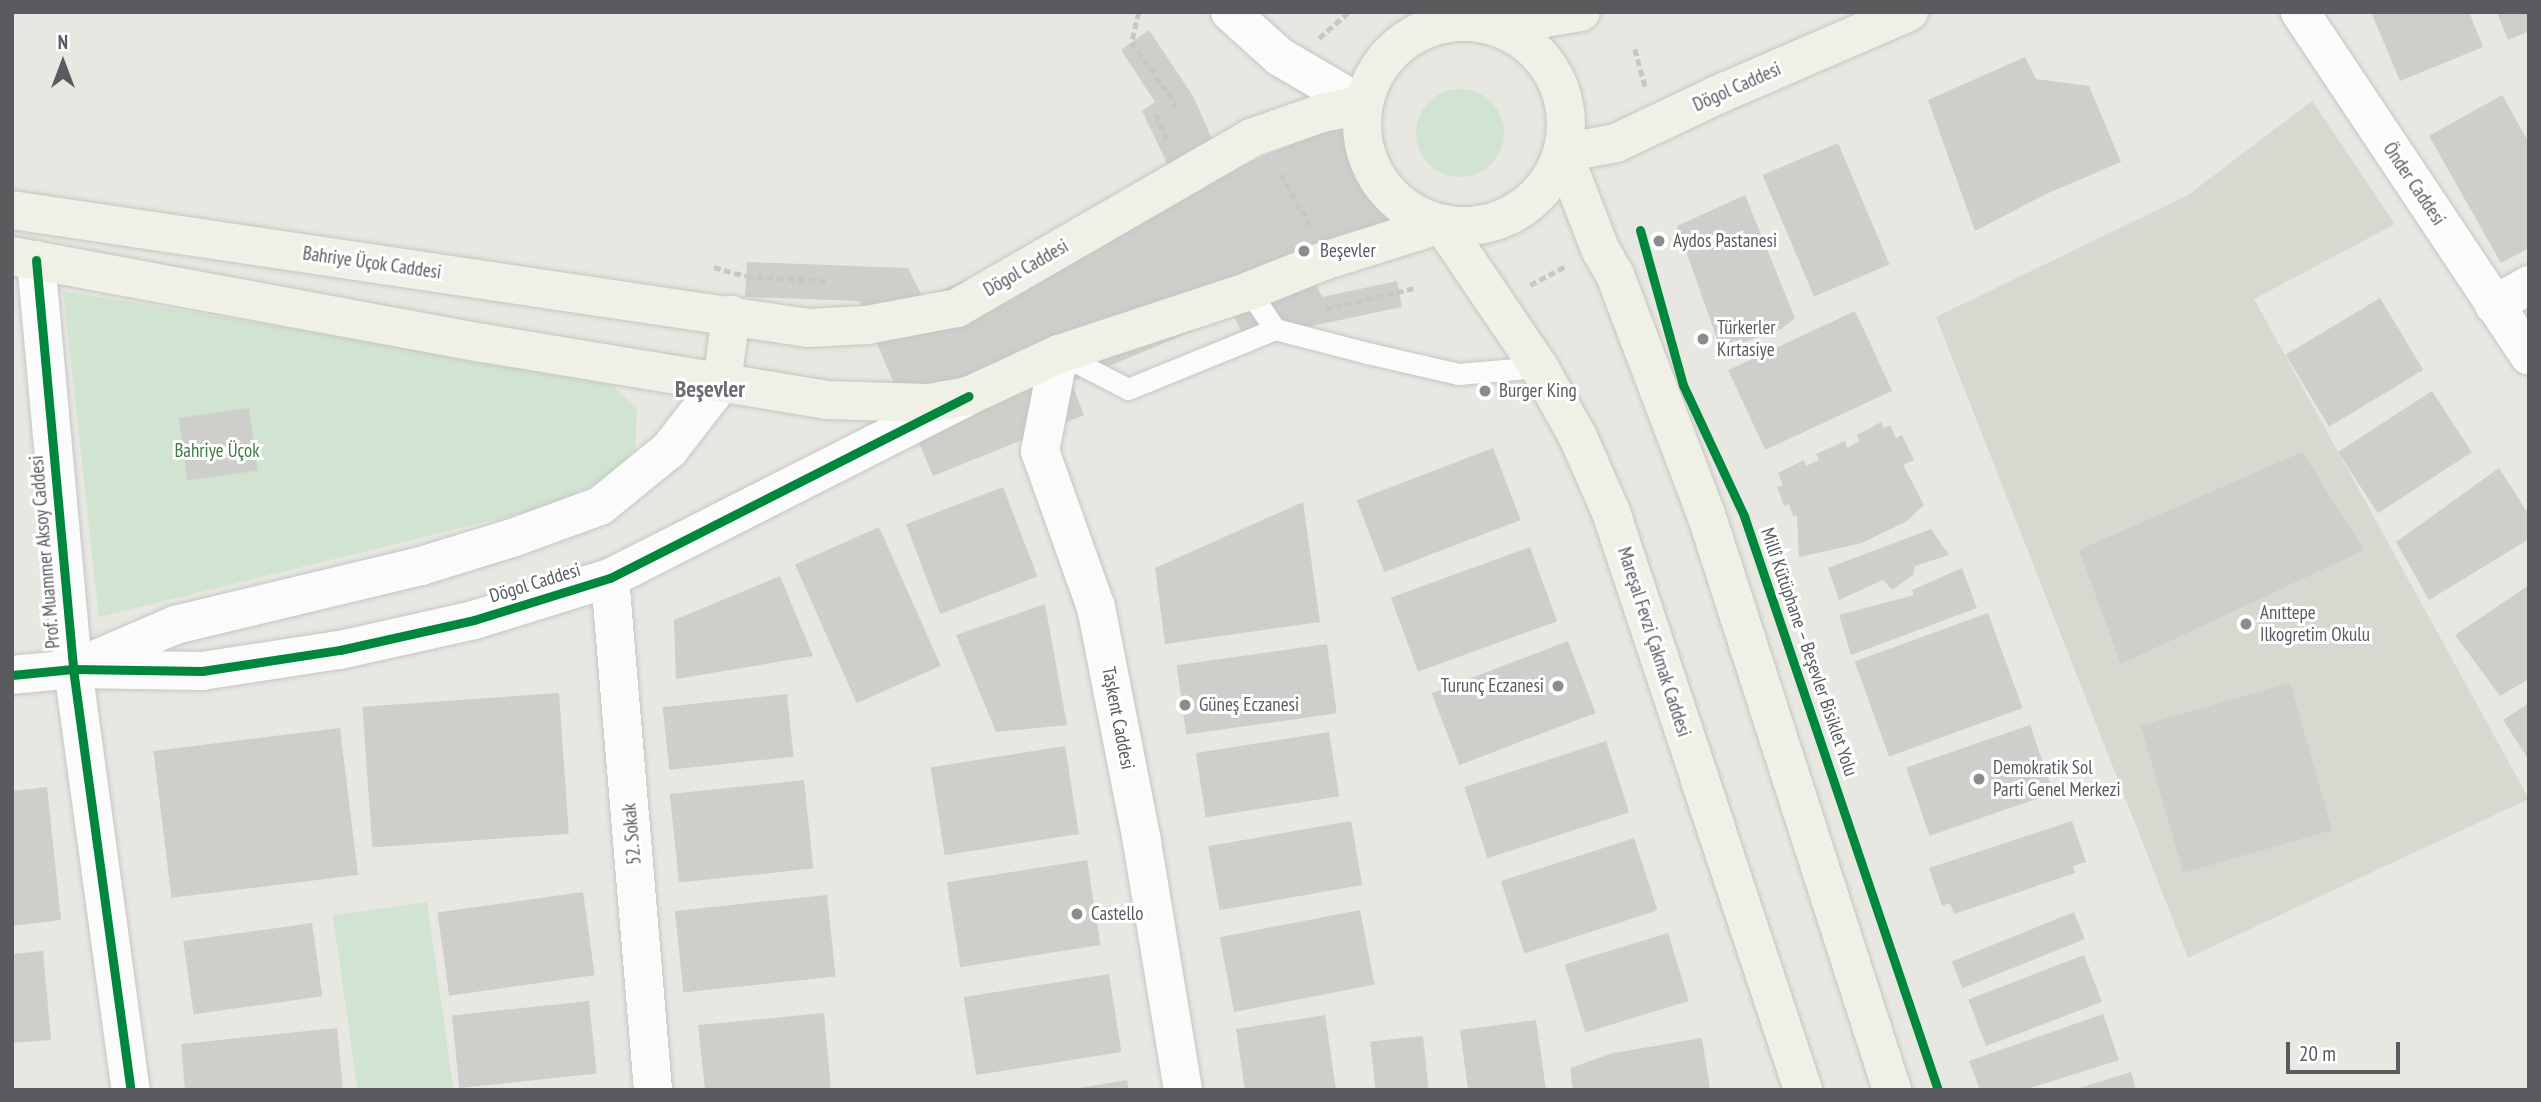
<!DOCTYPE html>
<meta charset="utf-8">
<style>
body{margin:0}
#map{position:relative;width:2541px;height:1102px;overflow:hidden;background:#e8e7e2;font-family:"PT Sans Narrow",sans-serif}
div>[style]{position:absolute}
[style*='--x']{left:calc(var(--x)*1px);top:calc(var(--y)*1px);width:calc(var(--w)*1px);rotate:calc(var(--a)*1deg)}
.education>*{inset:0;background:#d8d7d0}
.green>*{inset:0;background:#d1e3d1;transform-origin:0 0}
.round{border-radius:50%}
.building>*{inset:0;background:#cececb;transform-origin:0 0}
.path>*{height:4.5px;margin-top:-2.25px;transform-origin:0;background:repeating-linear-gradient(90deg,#c5c8c6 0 7px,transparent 0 10.5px)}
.roads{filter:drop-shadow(0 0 2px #c5c5c4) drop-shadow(0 0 2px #c5c5c4)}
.lane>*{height:21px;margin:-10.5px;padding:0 10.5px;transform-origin:10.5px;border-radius:10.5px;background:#fcfbfb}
.street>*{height:38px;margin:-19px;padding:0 19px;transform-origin:19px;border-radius:19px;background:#fcfbfb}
.secondary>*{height:38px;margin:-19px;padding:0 19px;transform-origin:19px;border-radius:19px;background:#fcfbfb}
.primary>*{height:38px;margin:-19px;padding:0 19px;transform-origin:19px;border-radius:19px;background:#f0f0e6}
.primary>.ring{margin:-19px;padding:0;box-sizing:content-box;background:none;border:38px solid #f0f0e6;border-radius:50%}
.cycleway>*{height:9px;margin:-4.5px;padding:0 4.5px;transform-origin:4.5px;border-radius:4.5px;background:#00873e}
.dots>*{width:19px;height:19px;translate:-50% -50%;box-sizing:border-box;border:4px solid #fff;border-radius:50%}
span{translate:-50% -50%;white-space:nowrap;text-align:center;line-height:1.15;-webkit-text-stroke:6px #fff;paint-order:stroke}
.street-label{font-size:19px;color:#595b5f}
.poi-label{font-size:19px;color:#595b5f}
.left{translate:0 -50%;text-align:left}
.right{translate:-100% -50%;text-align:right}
.park-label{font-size:19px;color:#3d7a47}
.quarter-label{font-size:23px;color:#6a6d71;font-weight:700}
.frame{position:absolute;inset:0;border:14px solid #595b5f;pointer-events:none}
.north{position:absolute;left:28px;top:28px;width:70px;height:70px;-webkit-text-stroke:5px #fff;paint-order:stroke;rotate:0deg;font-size:19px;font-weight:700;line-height:28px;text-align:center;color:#595b5f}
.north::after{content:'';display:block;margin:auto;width:24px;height:32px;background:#595b5f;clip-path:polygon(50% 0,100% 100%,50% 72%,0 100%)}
.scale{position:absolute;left:2286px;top:1042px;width:114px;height:32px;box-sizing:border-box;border:4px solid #595b5f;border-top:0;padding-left:9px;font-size:21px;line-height:24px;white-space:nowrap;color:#595b5f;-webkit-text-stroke:5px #fff;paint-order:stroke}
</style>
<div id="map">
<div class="education">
<div style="clip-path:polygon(2312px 101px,2395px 224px,2254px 299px,2529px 799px,2188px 958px,1936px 317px,2188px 195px)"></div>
</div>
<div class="green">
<div class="round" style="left:1416px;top:89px;width:88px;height:88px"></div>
<div style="clip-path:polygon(63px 291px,606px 380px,637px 408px,635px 448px,615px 474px,545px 507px,99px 617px)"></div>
<div style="left:427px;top:902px;width:190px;height:95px;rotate:82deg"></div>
</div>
<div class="building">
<div style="clip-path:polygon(2371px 12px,2469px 12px,2483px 47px,2400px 81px)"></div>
<div style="clip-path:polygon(2497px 12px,2529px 12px,2529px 31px,2508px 40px)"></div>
<div style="clip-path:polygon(1149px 30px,1193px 96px,1227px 172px,1349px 120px,1401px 243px,1314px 280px,1322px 297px,1397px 281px,1402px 307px,1245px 340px,1233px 314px,1071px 382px,1084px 415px,933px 476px,859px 301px,745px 297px,747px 262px,908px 268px,923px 298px,1180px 190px,1142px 111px,1155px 102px,1121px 50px)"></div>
<div style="clip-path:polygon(2025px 57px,2036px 79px,2089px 86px,2121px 162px,2046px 194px,1975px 231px,1928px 100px)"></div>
<div style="clip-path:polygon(2502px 95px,2529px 143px,2529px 248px,2501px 263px,2429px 136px)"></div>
<div style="left:1838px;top:143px;width:132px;height:82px;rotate:67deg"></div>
<div style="clip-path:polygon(1745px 195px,1795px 318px,1781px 329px,1736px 345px,1735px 340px,1720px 347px,1677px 226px)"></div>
<div style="left:2380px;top:298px;width:84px;height:110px;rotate:59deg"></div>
<div style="left:1855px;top:311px;width:88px;height:140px;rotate:65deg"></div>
<div style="left:2432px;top:391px;width:73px;height:112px;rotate:57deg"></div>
<div style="left:249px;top:408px;width:63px;height:71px;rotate:82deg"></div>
<div style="clip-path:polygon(1881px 422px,1884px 428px,1890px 425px,1896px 438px,1902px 435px,1914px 460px,1903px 465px,1924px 505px,1907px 521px,1862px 543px,1799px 557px,1797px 516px,1793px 516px,1789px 504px,1784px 506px,1777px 487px,1783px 485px,1778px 473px,1804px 460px,1806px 466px,1819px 460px,1816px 454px,1845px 441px,1847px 448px,1859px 441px,1857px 435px)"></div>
<div style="left:1493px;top:448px;width:77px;height:146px;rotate:69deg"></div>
<div style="clip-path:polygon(2302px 452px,2364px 550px,2121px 664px,2079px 550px)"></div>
<div style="clip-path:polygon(2499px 468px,2529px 515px,2529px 539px,2429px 600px,2396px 542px)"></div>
<div style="left:1003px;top:487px;width:96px;height:104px;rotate:69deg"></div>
<div style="clip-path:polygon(1303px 502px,1320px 622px,1165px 644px,1155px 568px)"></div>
<div style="left:879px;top:527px;width:152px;height:92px;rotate:66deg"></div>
<div style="clip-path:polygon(1931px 529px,1949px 555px,1915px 566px,1913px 575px,1892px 590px,1883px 580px,1839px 600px,1828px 568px)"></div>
<div style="left:1530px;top:547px;width:79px;height:148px;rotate:70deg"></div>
<div style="clip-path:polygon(1962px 568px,1977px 608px,1851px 655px,1839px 615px,1914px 595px,1912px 590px)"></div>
<div style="clip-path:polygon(780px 576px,813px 656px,676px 679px,674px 620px)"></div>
<div style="clip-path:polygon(2529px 585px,2529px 679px,2500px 696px,2455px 635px)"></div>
<div style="clip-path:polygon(1045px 604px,1067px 725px,996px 732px,956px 635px)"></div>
<div style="left:1988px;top:613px;width:101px;height:142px;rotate:70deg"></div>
<div style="left:1568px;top:641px;width:77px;height:146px;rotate:69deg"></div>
<div style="left:1327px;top:644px;width:70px;height:152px;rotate:82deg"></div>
<div style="left:2290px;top:683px;width:153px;height:155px;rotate:74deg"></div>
<div style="left:559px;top:693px;width:141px;height:197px;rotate:86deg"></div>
<div style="left:787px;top:694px;width:63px;height:125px;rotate:84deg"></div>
<div style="clip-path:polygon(2529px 703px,2529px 760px,2503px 720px)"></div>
<div style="left:2030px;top:725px;width:72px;height:131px;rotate:71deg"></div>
<div style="left:340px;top:728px;width:148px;height:188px;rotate:83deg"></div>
<div style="left:1329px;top:732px;width:65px;height:135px;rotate:81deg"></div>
<div style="left:1606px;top:741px;width:75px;height:149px;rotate:72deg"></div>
<div style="left:1065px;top:746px;width:89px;height:136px;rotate:81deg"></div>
<div style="left:804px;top:780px;width:89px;height:135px;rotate:84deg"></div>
<div style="clip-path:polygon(47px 787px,61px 920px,12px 926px,12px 791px)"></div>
<div style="left:1351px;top:821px;width:65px;height:145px;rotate:80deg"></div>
<div style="clip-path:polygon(2072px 821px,2086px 862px,2073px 866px,2075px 873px,1954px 914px,1950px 903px,1942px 906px,1929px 868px)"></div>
<div style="left:1634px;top:838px;width:76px;height:140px;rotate:72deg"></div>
<div style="left:1087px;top:860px;width:86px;height:142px;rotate:81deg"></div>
<div style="left:583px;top:892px;width:84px;height:147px;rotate:82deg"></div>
<div style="left:827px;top:895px;width:82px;height:153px;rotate:84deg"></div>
<div style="left:1360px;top:910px;width:76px;height:143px;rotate:79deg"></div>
<div style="left:2074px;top:912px;width:29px;height:132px;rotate:68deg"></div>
<div style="left:312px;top:923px;width:74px;height:130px;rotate:82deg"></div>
<div style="left:1668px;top:933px;width:71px;height:108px;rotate:73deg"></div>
<div style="clip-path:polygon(43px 951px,51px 1040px,12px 1043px,12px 954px)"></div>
<div style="left:2084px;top:955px;width:50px;height:124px;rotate:69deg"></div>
<div style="left:1109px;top:974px;width:79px;height:147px;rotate:81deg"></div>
<div style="left:589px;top:1001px;width:73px;height:138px;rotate:84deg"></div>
<div style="clip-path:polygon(824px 1013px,831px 1090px,705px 1090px,698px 1025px)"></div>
<div style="clip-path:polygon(2103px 1014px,2119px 1060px,2024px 1090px,1980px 1090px,1969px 1061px)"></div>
<div style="clip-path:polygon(1325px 1015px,1336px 1090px,1245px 1090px,1236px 1029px)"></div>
<div style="clip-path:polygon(1536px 1020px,1546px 1090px,1468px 1090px,1460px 1030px)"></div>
<div style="clip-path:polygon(337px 1028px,343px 1090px,185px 1090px,181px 1044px)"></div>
<div style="left:1423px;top:1036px;width:54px;height:53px;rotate:84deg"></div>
<div style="clip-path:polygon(1702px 1038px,1710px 1090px,1573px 1090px,1570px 1068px,1613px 1053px)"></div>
<div style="clip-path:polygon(2131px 1072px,2136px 1090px,2077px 1090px,2076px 1089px)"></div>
<div style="clip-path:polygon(1127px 1080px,1129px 1090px,1079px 1090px,1079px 1088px)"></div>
</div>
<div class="path">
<div style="--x:1139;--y:12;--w:31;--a:103"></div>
<div style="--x:1132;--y:42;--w:78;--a:54.9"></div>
<div style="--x:1319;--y:38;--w:40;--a:-41"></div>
<div style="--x:1635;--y:49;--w:41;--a:74.6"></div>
<div style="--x:1156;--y:114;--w:29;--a:68"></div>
<div style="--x:1281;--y:174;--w:59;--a:60.4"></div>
<div style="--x:714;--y:267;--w:33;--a:16"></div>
<div style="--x:746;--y:276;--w:81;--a:3.5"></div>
<div style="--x:1530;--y:285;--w:40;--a:-28"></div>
<div style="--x:1325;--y:309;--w:91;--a:-13.3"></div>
</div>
<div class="roads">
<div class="lane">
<div style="--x:1249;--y:291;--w:46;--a:55.6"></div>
<div style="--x:1275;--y:329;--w:91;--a:14.6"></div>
<div style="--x:1363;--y:352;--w:98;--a:13"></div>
<div style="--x:1458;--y:374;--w:81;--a:-4.9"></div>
<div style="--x:1060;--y:354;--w:76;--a:27.2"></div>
<div style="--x:1128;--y:389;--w:159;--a:-22.2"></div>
</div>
<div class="street">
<div style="--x:2300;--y:12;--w:413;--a:56.3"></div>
<div style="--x:2494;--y:305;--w:40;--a:-29.7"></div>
<div style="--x:610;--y:578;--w:514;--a:85.2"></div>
</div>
<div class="secondary">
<div style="--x:1230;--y:12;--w:67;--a:42"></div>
<div style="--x:1280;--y:57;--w:95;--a:30.3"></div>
<div style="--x:1468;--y:12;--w:33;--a:25"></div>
<div style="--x:36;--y:260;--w:411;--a:84.8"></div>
<div style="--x:73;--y:669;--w:425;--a:82.2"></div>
<div style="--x:1059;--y:354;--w:99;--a:101.1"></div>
<div style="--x:1040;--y:451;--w:166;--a:70.3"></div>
<div style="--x:1096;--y:607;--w:239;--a:78.9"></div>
<div style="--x:1142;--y:842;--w:251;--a:80.6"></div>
<div style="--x:85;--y:664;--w:98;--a:-23.4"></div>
<div style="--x:175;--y:625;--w:253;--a:-13.5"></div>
<div style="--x:421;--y:566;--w:98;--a:-17.1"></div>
<div style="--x:515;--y:537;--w:90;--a:-20"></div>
<div style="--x:600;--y:506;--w:89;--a:-39.1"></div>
<div style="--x:669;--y:450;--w:86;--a:-52.1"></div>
<div style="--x:12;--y:675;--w:61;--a:-5.6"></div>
<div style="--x:73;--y:669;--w:129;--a:0.9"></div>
<div style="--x:202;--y:671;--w:140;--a:-8.7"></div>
<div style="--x:340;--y:650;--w:137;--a:-12.6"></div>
<div style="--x:474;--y:620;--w:142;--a:-17.2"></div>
<div style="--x:610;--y:578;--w:396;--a:-26.9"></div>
</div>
<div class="primary">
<div class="ring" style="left:1362px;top:22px;width:166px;height:166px"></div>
<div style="--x:1498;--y:26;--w:84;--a:-9.6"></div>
<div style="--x:1563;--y:153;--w:103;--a:68.9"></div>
<div style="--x:1600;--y:249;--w:30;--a:60"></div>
<div style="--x:1615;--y:275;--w:256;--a:69.2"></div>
<div style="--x:1706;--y:514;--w:605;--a:72.1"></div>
<div style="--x:1563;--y:153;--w:54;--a:-10.7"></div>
<div style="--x:1616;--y:143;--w:112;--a:-25.4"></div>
<div style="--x:1717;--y:95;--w:209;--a:-23.4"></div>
<div style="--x:12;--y:210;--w:805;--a:8.43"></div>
<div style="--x:808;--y:328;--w:59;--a:-2.9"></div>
<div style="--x:867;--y:325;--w:92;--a:-10.7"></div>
<div style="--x:957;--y:308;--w:340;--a:-30"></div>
<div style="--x:1251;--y:138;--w:75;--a:-19.4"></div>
<div style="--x:1322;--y:113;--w:41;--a:-11.3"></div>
<div style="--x:1442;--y:224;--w:173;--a:55.9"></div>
<div style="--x:1539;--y:367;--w:80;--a:60.9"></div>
<div style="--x:1578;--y:437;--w:82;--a:66.3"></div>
<div style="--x:1611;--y:512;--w:609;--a:71.62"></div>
<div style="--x:12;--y:256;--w:479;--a:10.5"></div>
<div style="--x:483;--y:343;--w:349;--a:9.4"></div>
<div style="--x:827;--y:400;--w:102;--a:1.7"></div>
<div style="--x:929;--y:403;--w:40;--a:-10"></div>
<div style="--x:968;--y:396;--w:100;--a:-24.8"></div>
<div style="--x:1059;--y:354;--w:200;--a:-18.3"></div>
<div style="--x:1249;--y:291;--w:81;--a:-21.8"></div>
<div style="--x:1324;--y:261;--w:124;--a:-17.4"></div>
<div style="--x:722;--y:382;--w:68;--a:-82.3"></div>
</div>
</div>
<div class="cycleway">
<div style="--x:1640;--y:230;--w:161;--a:74.5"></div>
<div style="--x:1683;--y:385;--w:145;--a:65"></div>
<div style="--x:1744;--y:516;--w:606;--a:71.33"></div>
<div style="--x:36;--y:260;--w:411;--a:84.8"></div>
<div style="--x:73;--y:669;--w:425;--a:82.2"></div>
<div style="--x:12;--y:675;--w:61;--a:-5.6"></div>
<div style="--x:73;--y:669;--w:129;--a:0.9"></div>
<div style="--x:202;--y:671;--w:140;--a:-8.7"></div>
<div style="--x:340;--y:650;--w:137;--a:-12.6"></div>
<div style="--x:474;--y:620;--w:142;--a:-17.2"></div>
<div style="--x:610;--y:578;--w:402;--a:-26.9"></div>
</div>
<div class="dots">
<div style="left:1659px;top:241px;background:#8b8c8d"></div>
<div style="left:1304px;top:251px;background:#8b8c8d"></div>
<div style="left:1703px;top:339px;background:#8b8c8d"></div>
<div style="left:1485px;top:391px;background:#8b8c8d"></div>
<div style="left:2246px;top:624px;background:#8b8c8d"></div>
<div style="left:1558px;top:686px;background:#8b8c8d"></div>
<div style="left:1185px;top:705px;background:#8b8c8d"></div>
<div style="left:1979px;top:779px;background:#8b8c8d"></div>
<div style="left:1077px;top:914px;background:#8b8c8d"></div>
</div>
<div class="street-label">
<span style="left:1737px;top:87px;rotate:-24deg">Dögol Caddesi</span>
<span style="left:2414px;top:184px;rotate:56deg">Önder Caddesi</span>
<span style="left:372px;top:263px;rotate:8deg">Bahriye Üçok Caddesi</span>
<span style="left:1026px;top:268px;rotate:-30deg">Dögol Caddesi</span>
<span style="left:45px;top:552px;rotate:-95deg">Prof. Muammer Aksoy Caddesi</span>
<span style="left:535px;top:583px;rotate:-17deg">Dögol Caddesi</span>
<span style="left:1654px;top:642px;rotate:72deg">Mareşal Fevzi Çakmak Caddesi</span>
<span style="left:1809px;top:652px;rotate:71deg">Millî Kütüphane – Beşevler Bisiklet Yolu</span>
<span style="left:1118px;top:718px;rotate:79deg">Taşkent Caddesi</span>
<span style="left:632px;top:834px;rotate:-95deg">52. Sokak</span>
</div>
<div class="poi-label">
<span class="left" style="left:1673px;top:241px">Aydos Pastanesi</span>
<span class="left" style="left:1320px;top:251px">Beşevler</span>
<span class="left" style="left:1717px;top:339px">Türkerler<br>Kırtasiye</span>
<span class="left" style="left:1499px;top:391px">Burger King</span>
<span class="left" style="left:2260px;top:624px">Anıttepe<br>Ilkogretim Okulu</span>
<span class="right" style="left:1544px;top:686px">Turunç Eczanesi</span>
<span class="left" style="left:1199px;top:705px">Güneş Eczanesi</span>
<span class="left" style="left:1993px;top:779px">Demokratik Sol<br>Parti Genel Merkezi</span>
<span class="left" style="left:1091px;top:914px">Castello</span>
</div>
<div class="park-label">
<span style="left:217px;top:451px">Bahriye Üçok</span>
</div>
<div class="quarter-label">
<span style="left:710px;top:389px">Beşevler</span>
</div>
<div class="frame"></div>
<div class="north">N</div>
<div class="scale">20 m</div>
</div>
